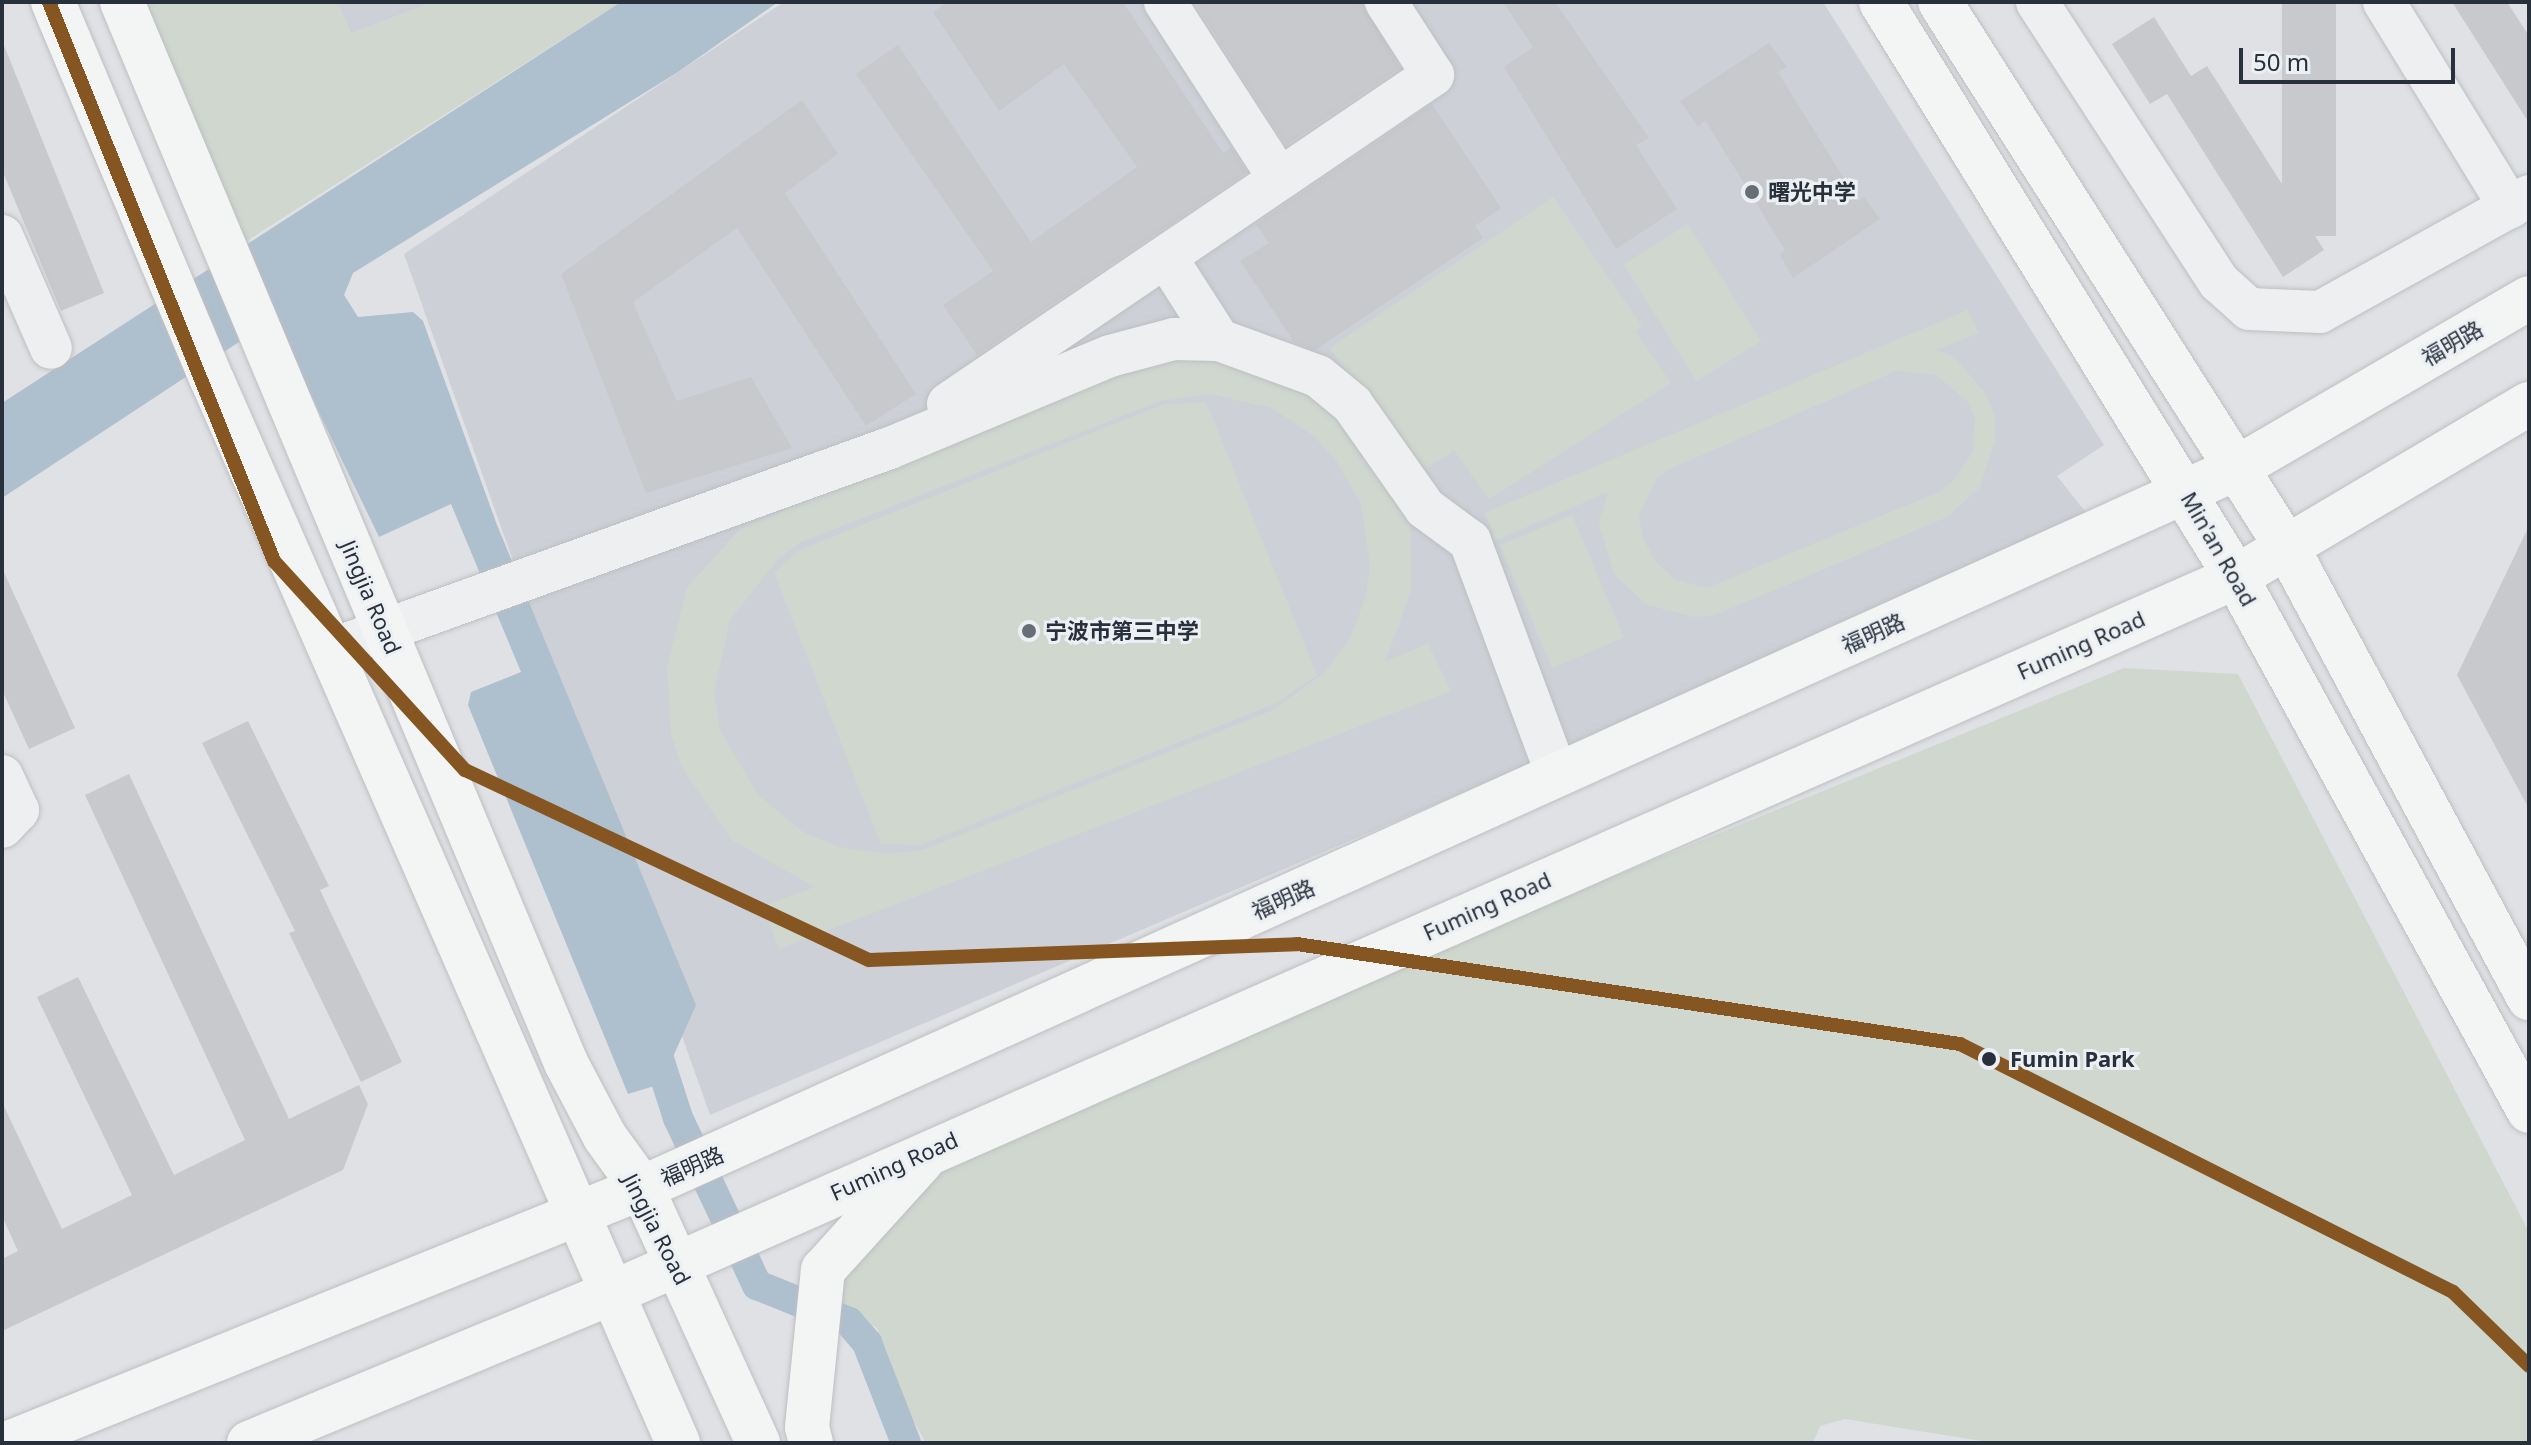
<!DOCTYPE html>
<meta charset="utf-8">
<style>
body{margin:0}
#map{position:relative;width:2531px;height:1445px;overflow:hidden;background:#dfe1e4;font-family:"Noto Sans","Noto Sans SC",sans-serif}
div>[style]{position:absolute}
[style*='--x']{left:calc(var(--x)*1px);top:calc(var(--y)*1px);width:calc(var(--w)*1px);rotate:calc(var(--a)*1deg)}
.built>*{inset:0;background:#cdd1d7}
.green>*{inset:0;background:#d0d7cf;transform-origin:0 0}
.water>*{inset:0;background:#aebfce}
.canal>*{height:30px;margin:-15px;padding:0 15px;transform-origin:15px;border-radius:15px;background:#aebfce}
.building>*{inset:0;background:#c7c9cc;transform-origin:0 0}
.roads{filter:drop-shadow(0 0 2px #bdbfc2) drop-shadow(0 0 2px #bdbfc2)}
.minor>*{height:42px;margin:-21px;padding:0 21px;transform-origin:21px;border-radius:21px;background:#eeeff0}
.major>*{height:44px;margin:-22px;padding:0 22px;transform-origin:22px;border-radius:22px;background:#f3f4f4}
.metro-1>*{height:14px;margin:-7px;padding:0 7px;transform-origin:7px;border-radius:7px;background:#855622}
.dots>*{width:22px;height:22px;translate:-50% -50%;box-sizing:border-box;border:4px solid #ecf0f4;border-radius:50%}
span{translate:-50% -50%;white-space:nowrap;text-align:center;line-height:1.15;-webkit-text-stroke:6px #ecf0f4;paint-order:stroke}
.poi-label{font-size:22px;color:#27303b;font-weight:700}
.left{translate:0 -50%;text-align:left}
.street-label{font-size:22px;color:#27303b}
.stop-label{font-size:22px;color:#27303b;font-weight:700}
.frame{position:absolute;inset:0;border:4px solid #27303b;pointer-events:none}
.scale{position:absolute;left:2239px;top:48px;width:216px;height:36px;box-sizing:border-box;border:4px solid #27303b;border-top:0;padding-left:10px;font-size:24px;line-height:28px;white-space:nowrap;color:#27303b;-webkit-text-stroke:6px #ecf0f4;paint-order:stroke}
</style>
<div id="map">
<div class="built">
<div style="clip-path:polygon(337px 2px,433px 2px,351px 34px)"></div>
<div style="clip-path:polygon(784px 2px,1823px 2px,2104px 445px,2057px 476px,2088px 515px,1566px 748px,710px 1115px,404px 254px)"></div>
</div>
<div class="green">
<div style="clip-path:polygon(133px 2px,337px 2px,351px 34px,433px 2px,621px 2px,242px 244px)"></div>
<div style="clip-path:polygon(1553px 197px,1642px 326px,1635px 331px,1671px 383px,1489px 499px,1454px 450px,1417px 475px,1330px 348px)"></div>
<div style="left:1688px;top:224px;width:138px;height:76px;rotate:58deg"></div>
<div style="clip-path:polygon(evenodd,1968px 310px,1979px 333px,1936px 350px,1954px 357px,1985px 393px,1995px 417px,1995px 441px,1980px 487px,1947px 517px,1715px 615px,1694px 617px,1647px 605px,1614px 574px,1599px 525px,1608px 492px,1496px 540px,1485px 513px,1968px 310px,1896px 371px,1936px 375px,1968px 402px,1975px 419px,1973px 452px,1953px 481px,1939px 492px,1707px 588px,1676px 580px,1656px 562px,1643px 539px,1639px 516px,1656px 479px,1667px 470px,1896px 371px)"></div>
<div style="clip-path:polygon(evenodd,1203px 354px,1323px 390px,1399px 489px,1411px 527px,1411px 591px,1385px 662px,1428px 644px,1451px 691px,779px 949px,763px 906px,815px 887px,732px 840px,681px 766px,671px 733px,667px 666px,687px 588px,740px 529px,1145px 358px,1203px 354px,1210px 394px,1272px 408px,1314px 436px,1336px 460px,1361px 504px,1370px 564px,1366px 596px,1351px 637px,1324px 673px,1273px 710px,923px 850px,887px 854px,839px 847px,803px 832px,757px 794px,720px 730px,714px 691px,730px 620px,778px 559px,801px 542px,1160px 401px,1210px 394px)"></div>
<div style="clip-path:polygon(1206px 402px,1317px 675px,1276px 703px,920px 845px,881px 844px,774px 573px,800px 550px,1162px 405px)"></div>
<div style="left:1572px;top:515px;width:133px;height:78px;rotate:67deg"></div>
<div style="clip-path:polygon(2124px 668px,2238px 674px,2529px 1232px,2529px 1443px,1994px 1443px,1845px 1419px,1820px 1426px,1813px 1443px,926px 1443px,895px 1388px,877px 1328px,823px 1295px,937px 1153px)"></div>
</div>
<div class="water">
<div style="clip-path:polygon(621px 2px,778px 2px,678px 72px,353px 273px,344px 295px,358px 317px,413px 312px,423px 321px,497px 525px,696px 1005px,661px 1084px,628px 1094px,468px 705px,471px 692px,521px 672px,451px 504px,379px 537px,274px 319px,2px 498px,2px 403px)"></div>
</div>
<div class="canal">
<div style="--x:652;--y:1037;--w:85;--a:72.2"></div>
<div style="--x:678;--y:1118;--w:185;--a:64.7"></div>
<div style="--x:757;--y:1285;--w:99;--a:21.9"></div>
<div style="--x:849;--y:1322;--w:28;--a:49"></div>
<div style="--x:867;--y:1343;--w:107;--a:68.7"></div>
</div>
<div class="building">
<div style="clip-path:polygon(948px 2px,1123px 2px,1223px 153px,1231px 148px,1247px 172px,977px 355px,943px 305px,993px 271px,856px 74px,898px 45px,1031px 242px,1137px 167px,1064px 64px,999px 111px,933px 12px)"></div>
<div style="clip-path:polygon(1194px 2px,1362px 2px,1400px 68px,1286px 145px)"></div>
<div style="clip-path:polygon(1503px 2px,1555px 2px,1649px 138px,1636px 145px,1677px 209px,1616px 249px,1504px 67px,1533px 47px)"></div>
<div style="left:2282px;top:2px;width:54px;height:234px"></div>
<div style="clip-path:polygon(2452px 2px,2507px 2px,2529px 36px,2529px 123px)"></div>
<div style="clip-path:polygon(2154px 17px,2191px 76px,2207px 66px,2324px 250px,2283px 277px,2167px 94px,2150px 104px,2112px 44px)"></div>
<div style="clip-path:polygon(3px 43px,104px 293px,61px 311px,2px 170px)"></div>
<div style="clip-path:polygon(1769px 43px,1787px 67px,1778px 72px,1858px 201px,1864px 197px,1880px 219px,1793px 278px,1780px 255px,1785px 250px,1705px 120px,1698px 127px,1680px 101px)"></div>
<div style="clip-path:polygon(802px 100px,838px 154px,785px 193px,916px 394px,866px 426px,737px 228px,633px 302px,677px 401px,751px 377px,792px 448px,646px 493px,561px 274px)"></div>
<div style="clip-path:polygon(1432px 104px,1501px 208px,1475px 226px,1483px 238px,1315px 350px,1294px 342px,1240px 261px,1269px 243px,1256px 224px)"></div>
<div style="clip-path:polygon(2529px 526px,2529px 809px,2457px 675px)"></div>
<div style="clip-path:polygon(2px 568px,75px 728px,29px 749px,2px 690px)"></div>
<div style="clip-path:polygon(248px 721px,329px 886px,320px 890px,402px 1062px,361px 1082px,289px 933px,295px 931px,202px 743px)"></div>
<div style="clip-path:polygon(129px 774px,289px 1119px,359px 1085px,368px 1104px,343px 1170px,2px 1331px,2px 1259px,18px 1251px,2px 1216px,2px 1102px,62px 1229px,132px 1195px,37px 997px,78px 977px,174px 1175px,245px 1140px,85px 795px)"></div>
</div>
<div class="roads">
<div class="minor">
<div style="--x:1165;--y:2;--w:210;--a:57.1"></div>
<div style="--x:2037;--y:2;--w:334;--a:57"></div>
<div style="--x:2219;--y:282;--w:40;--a:42"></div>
<div style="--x:2249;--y:309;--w:71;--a:2.4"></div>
<div style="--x:2320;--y:312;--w:239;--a:-29"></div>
<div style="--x:2384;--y:2;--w:241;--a:58.5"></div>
<div style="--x:2;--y:236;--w:122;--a:66.4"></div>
<div style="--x:1167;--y:259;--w:96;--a:57.3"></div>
<div style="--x:948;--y:404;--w:586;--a:-34.15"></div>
<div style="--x:1433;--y:75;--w:87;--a:-122.8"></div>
<div style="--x:330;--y:650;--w:595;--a:-19.84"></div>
<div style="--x:890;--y:448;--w:238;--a:-22.7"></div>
<div style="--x:1110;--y:356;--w:66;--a:-14.9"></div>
<div style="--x:1174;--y:339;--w:45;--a:1.3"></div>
<div style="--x:1219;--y:340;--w:105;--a:20"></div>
<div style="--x:1318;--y:376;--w:44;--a:39.5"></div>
<div style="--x:1352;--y:404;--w:127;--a:54.9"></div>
<div style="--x:1425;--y:508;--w:56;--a:36.3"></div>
<div style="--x:1470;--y:541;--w:250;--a:69.6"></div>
<div style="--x:2;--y:776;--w:38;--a:65"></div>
<div style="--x:18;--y:810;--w:23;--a:133"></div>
</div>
<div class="major">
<div style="--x:53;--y:2;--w:412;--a:67.2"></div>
<div style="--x:213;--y:382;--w:1158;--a:66.33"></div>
<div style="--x:122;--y:2;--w:1150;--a:67.29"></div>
<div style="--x:566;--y:1063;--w:84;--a:62.2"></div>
<div style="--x:605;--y:1137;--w:63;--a:54"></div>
<div style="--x:642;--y:1188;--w:280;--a:65.5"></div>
<div style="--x:1881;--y:2;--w:676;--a:58.31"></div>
<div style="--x:2236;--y:577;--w:609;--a:61.25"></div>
<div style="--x:1940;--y:2;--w:648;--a:57.54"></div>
<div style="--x:2288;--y:549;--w:510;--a:61.78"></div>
<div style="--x:9;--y:1443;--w:685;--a:-21.96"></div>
<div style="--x:644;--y:1187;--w:1748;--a:-24.29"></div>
<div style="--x:2237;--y:468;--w:338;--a:-30.2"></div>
<div style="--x:249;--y:1443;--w:393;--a:-22.5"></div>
<div style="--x:612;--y:1293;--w:1775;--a:-23.79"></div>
<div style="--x:2236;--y:577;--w:340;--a:-30.6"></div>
<div style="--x:811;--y:1443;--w:16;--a:-104"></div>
<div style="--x:807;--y:1427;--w:158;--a:-84.2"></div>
<div style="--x:823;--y:1270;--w:147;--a:-47.8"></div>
</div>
</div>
<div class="metro-1">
<div style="--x:49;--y:2;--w:603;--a:68.07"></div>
<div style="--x:274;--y:561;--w:283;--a:47.6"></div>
<div style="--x:465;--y:770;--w:446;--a:25.2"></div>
<div style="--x:869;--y:960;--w:428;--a:-2.1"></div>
<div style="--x:1297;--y:944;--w:670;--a:8.58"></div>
<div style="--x:1960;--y:1044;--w:552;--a:26.7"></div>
<div style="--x:2453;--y:1292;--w:106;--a:44.2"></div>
</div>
<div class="dots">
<div style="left:1752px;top:192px;background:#676e76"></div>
<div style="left:1029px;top:631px;background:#676e76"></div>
<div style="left:1989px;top:1059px;background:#27303b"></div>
</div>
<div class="poi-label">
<span class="left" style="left:1768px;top:192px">曙光中学</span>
<span class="left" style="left:1045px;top:631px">宁波市第三中学</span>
</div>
<div class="street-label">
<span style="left:2452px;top:343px;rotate:-30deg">福明路</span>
<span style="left:2219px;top:549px;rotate:60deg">Min'an Road</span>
<span style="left:371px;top:597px;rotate:67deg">Jingjia Road</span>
<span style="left:1873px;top:633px;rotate:-24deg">福明路</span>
<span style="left:2081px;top:645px;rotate:-24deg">Fuming Road</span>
<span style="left:1283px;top:899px;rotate:-24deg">福明路</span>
<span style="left:1487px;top:906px;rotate:-24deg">Fuming Road</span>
<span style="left:692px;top:1166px;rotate:-24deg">福明路</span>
<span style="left:894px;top:1166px;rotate:-24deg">Fuming Road</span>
<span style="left:657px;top:1229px;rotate:63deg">Jingjia Road</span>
</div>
<div class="stop-label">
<span class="left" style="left:2010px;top:1059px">Fumin Park</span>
</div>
<div class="frame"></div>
<div class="scale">50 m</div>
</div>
